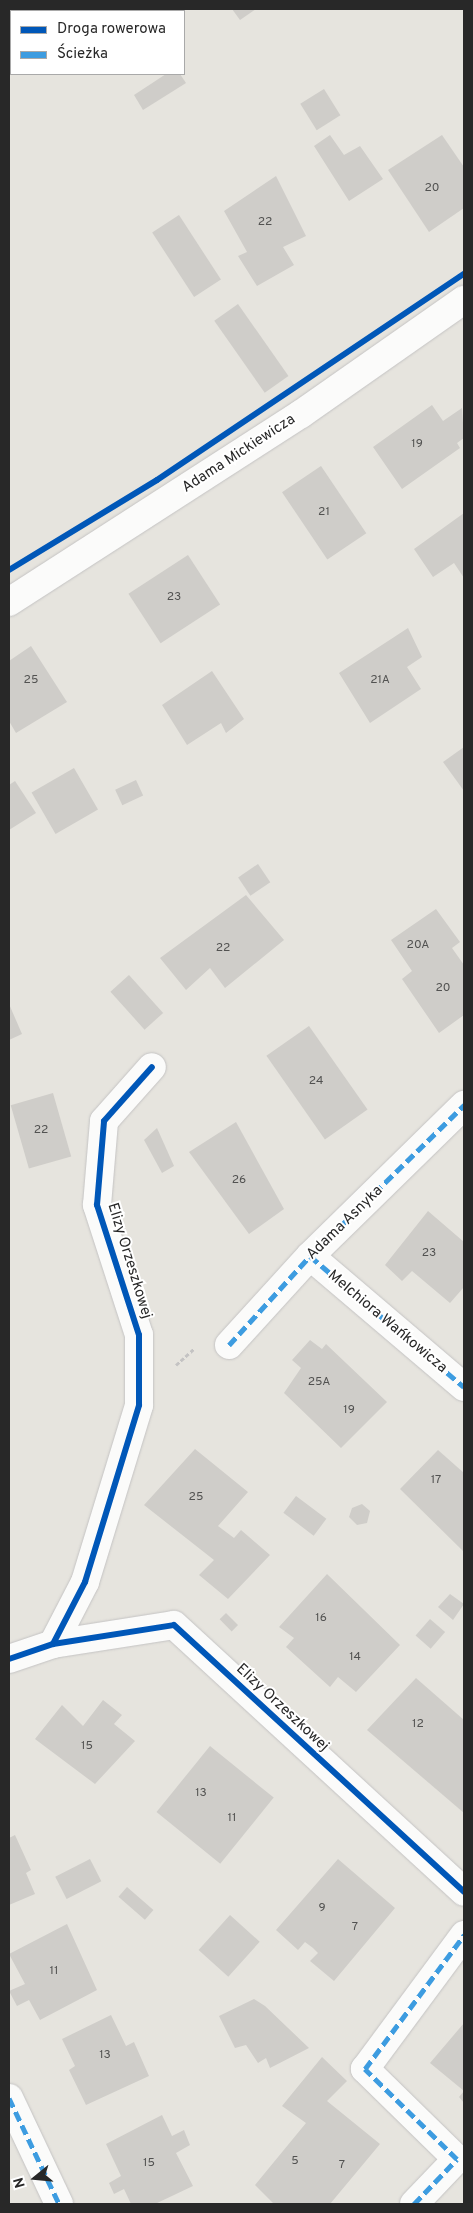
<!DOCTYPE html>
<meta charset="utf-8">
<style>
body{margin:0}
#map{position:relative;width:473px;height:2213px;overflow:hidden;background:#e6e4de;font-family:Overpass,sans-serif}
div>[style]{position:absolute}
[style*='--x']{left:calc(var(--x)*1px);top:calc(var(--y)*1px);width:calc(var(--w)*1px);rotate:calc(var(--a)*1deg)}
.building>*{inset:0;background:#cfcdc9;transform-origin:0 0}
.path>*{height:3px;margin-top:-1.5px;transform-origin:0;background:repeating-linear-gradient(90deg,#c4c3c3 0 4px,transparent 0 6.5px)}
.roads{filter:drop-shadow(0 0 1px #c4c3c3) drop-shadow(0 0 1px #c4c3c3)}
.minor>*{height:28px;margin:-14px;padding:0 14px;transform-origin:14px;border-radius:14px;background:#fbfbfa}
.quiet>*{height:5px;margin-top:-2.5px;transform-origin:0;background:repeating-linear-gradient(90deg,#3d9ce0 0 10px,transparent 0 15px)}
.cycleway>*{height:6px;margin:-3px;padding:0 3px;transform-origin:3px;border-radius:3px;background:#0057b8}
span{translate:-50% -50%;white-space:nowrap;text-align:center;line-height:1.15;-webkit-text-stroke:4px #fff;paint-order:stroke}
.number-label{font-size:12px;color:#525251}
.number-label span{-webkit-text-stroke-width:0}
.street-label{font-size:15px;color:#282828}
.frame{position:absolute;inset:0;border:10px solid #282828;pointer-events:none}
.legend{position:absolute;left:10px;top:10px;width:175px;height:65px;box-sizing:border-box;background:#fff;border:1px solid #a9a9a9;margin:0;padding:6px 9px;list-style:none;font-size:15px;color:#282828}
.legend li{display:flex;align-items:center;gap:10px;height:25px}
.legend b{width:25px;border:1px solid #a9a9a9}
.north{position:absolute;left:10px;top:2153px;width:50px;height:50px;-webkit-text-stroke:4px #fff;paint-order:stroke;rotate:253deg;font-size:14px;font-weight:700;line-height:20px;text-align:center;color:#282828}
.north::after{content:'';display:block;margin:auto;width:18px;height:22px;background:#282828;clip-path:polygon(50% 0,100% 100%,50% 72%,0 100%)}
</style>
<div id="map">
<div class="building">
<div style="clip-path:polygon(232px 9px,256px 9px,240px 20px)"></div>
<div style="clip-path:polygon(166px 74px,180px 74px,186px 83px,143px 110px,134px 95px)"></div>
<div style="left:324px;top:89px;width:31px;height:28px;rotate:58deg"></div>
<div style="clip-path:polygon(330px 135px,344px 155px,360px 146px,383px 179px,349px 201px,314px 146px)"></div>
<div style="clip-path:polygon(442px 135px,464px 167px,464px 208px,429px 232px,388px 170px)"></div>
<div style="clip-path:polygon(276px 176px,306px 236px,283px 247px,294px 265px,257px 286px,238px 256px,247px 252px,224px 211px)"></div>
<div style="left:179px;top:215px;width:77px;height:32px;rotate:57deg"></div>
<div style="left:238px;top:304px;width:88px;height:29px;rotate:55deg"></div>
<div style="clip-path:polygon(432px 405px,443px 421px,462px 408px,464px 438px,457px 443px,460px 448px,402px 489px,373px 447px)"></div>
<div style="left:321px;top:466px;width:81px;height:47px;rotate:56deg"></div>
<div style="clip-path:polygon(464px 513px,464px 578px,454px 563px,433px 577px,414px 549px)"></div>
<div style="left:188px;top:555px;width:59px;height:71px;rotate:57deg"></div>
<div style="clip-path:polygon(408px 628px,422px 657px,407px 667px,421px 689px,370px 723px,339px 673px)"></div>
<div style="clip-path:polygon(31px 646px,67px 702px,16px 733px,9px 721px,9px 661px)"></div>
<div style="clip-path:polygon(212px 671px,244px 719px,226px 733px,221px 723px,187px 745px,162px 705px)"></div>
<div style="clip-path:polygon(464px 747px,464px 791px,443px 762px)"></div>
<div style="left:74px;top:768px;width:48px;height:49px;rotate:60deg"></div>
<div style="left:136px;top:780px;width:17px;height:23px;rotate:65deg"></div>
<div style="clip-path:polygon(15px 781px,36px 813px,9px 830px,9px 785px)"></div>
<div style="left:258px;top:864px;width:22px;height:24px;rotate:56deg"></div>
<div style="clip-path:polygon(246px 895px,284px 940px,225px 988px,210px 968px,186px 990px,160px 958px)"></div>
<div style="clip-path:polygon(436px 909px,460px 942px,452px 948px,464px 965px,464px 1015px,439px 1033px,402px 979px,412px 971px,391px 940px)"></div>
<div style="left:129px;top:975px;width:51px;height:25px;rotate:48deg"></div>
<div style="clip-path:polygon(9px 1004px,22px 1034px,9px 1040px)"></div>
<div style="left:309px;top:1026px;width:102px;height:52px;rotate:55deg"></div>
<div style="left:53px;top:1093px;width:66px;height:44px;rotate:74deg"></div>
<div style="clip-path:polygon(236px 1122px,284px 1209px,249px 1234px,189px 1152px)"></div>
<div style="clip-path:polygon(157px 1128px,174px 1166px,162px 1173px,144px 1140px)"></div>
<div style="clip-path:polygon(428px 1211px,464px 1242px,464px 1287px,450px 1303px,412px 1271px,402px 1281px,385px 1265px)"></div>
<div style="clip-path:polygon(310px 1340px,322px 1349px,326px 1344px,387px 1402px,341px 1448px,284px 1393px,301px 1368px,292px 1360px)"></div>
<div style="clip-path:polygon(195px 1449px,248px 1492px,218px 1526px,234px 1538px,241px 1530px,270px 1555px,228px 1599px,199px 1575px,214px 1560px,144px 1505px)"></div>
<div style="clip-path:polygon(438px 1450px,464px 1473px,464px 1552px,400px 1489px)"></div>
<div style="left:296px;top:1496px;width:38px;height:21px;rotate:37deg"></div>
<div style="clip-path:polygon(362px 1504px,370px 1511px,367px 1523px,357px 1525px,349px 1517px,352px 1508px)"></div>
<div style="clip-path:polygon(327px 1574px,400px 1645px,356px 1692px,338px 1677px,330px 1687px,286px 1647px,294px 1638px,279px 1627px)"></div>
<div style="clip-path:polygon(450px 1594px,464px 1604px,453px 1620px,438px 1607px)"></div>
<div style="left:226px;top:1613px;width:17px;height:9px;rotate:45deg"></div>
<div style="left:430px;top:1619px;width:20px;height:22px;rotate:41deg"></div>
<div style="clip-path:polygon(416px 1678px,464px 1720px,464px 1813px,367px 1730px)"></div>
<div style="clip-path:polygon(103px 1700px,122px 1715px,114px 1724px,135px 1741px,95px 1784px,35px 1739px,62px 1705px,83px 1726px)"></div>
<div style="left:210px;top:1746px;width:82px;height:85px;rotate:39deg"></div>
<div style="clip-path:polygon(15px 1835px,31px 1870px,26px 1873px,35px 1894px,9px 1905px,9px 1838px)"></div>
<div style="left:90px;top:1859px;width:25px;height:39px;rotate:63deg"></div>
<div style="clip-path:polygon(338px 1859px,395px 1908px,334px 1981px,310px 1961px,318px 1953px,313px 1948px,305px 1942px,298px 1950px,276px 1930px)"></div>
<div style="left:127px;top:1887px;width:35px;height:13px;rotate:41deg"></div>
<div style="left:230px;top:1915px;width:40px;height:47px;rotate:42deg"></div>
<div style="clip-path:polygon(67px 1924px,97px 1990px,40px 2020px,29px 2000px,17px 2006px,9px 1991px,25px 1984px,9px 1954px)"></div>
<div style="clip-path:polygon(254px 1999px,265px 2006px,309px 2048px,270px 2068px,266px 2058px,258px 2063px,246px 2045px,235px 2048px,219px 2016px)"></div>
<div style="clip-path:polygon(111px 2015px,126px 2046px,134px 2042px,149px 2076px,86px 2105px,69px 2070px,75px 2066px,62px 2039px)"></div>
<div style="clip-path:polygon(464px 2023px,464px 2103px,459px 2097px,464px 2091px,430px 2063px)"></div>
<div style="clip-path:polygon(322px 2057px,347px 2081px,327px 2101px,380px 2144px,330px 2204px,274px 2204px,255px 2185px,306px 2123px,282px 2106px)"></div>
<div style="clip-path:polygon(162px 2115px,172px 2136px,184px 2130px,190px 2145px,176px 2153px,193px 2186px,155px 2204px,131px 2204px,124px 2189px,114px 2194px,109px 2183px,121px 2176px,106px 2144px)"></div>
</div>
<div class="path">
<div style="--x:176;--y:1365;--w:24;--a:-42"></div>
</div>
<div class="roads">
<div class="minor">
<div style="--x:9;--y:602;--w:347;--a:-32.8"></div>
<div style="--x:301;--y:414;--w:199;--a:-35"></div>
<div style="--x:310;--y:1256;--w:202;--a:40.4"></div>
<div style="--x:229;--y:1345;--w:120;--a:-47.7"></div>
<div style="--x:310;--y:1256;--w:216;--a:-44.4"></div>
<div style="--x:53;--y:1644;--w:70;--a:-62.7"></div>
<div style="--x:85;--y:1582;--w:185;--a:-73"></div>
<div style="--x:139;--y:1405;--w:70;--a:-90"></div>
<div style="--x:139;--y:1335;--w:137;--a:-107.9"></div>
<div style="--x:97;--y:1205;--w:84;--a:-85.2"></div>
<div style="--x:104;--y:1121;--w:72;--a:-48.4"></div>
<div style="--x:9;--y:1659;--w:46;--a:-18.8"></div>
<div style="--x:53;--y:1644;--w:122;--a:-8.9"></div>
<div style="--x:174;--y:1625;--w:394;--a:42.6"></div>
<div style="--x:9;--y:2098;--w:117;--a:64.7"></div>
<div style="--x:414;--y:2204;--w:62;--a:-46.3"></div>
<div style="--x:457;--y:2159;--w:129;--a:-135.6"></div>
<div style="--x:365;--y:2069;--w:167;--a:-53.5"></div>
</div>
</div>
<div class="quiet">
<div style="--x:310;--y:1256;--w:202;--a:40.4"></div>
<div style="--x:229;--y:1345;--w:120;--a:-47.7"></div>
<div style="--x:310;--y:1256;--w:216;--a:-44.4"></div>
<div style="--x:9;--y:2098;--w:117;--a:64.7"></div>
<div style="--x:414;--y:2204;--w:62;--a:-46.3"></div>
<div style="--x:457;--y:2159;--w:129;--a:-135.6"></div>
<div style="--x:365;--y:2069;--w:167;--a:-53.5"></div>
</div>
<div class="cycleway">
<div style="--x:9;--y:570;--w:173;--a:-31.3"></div>
<div style="--x:157;--y:480;--w:370;--a:-33.9"></div>
<div style="--x:53;--y:1644;--w:70;--a:-62.7"></div>
<div style="--x:85;--y:1582;--w:185;--a:-73"></div>
<div style="--x:139;--y:1405;--w:70;--a:-90"></div>
<div style="--x:139;--y:1335;--w:137;--a:-107.9"></div>
<div style="--x:97;--y:1205;--w:84;--a:-85.2"></div>
<div style="--x:104;--y:1121;--w:72;--a:-48.4"></div>
<div style="--x:9;--y:1659;--w:46;--a:-18.8"></div>
<div style="--x:53;--y:1644;--w:122;--a:-8.9"></div>
<div style="--x:174;--y:1625;--w:394;--a:42.6"></div>
</div>
<div class="number-label">
<span style="left:432px;top:189px">20</span>
<span style="left:265px;top:223px">22</span>
<span style="left:417px;top:445px">19</span>
<span style="left:324px;top:513px">21</span>
<span style="left:174px;top:598px">23</span>
<span style="left:31px;top:681px">25</span>
<span style="left:380px;top:681px">21A</span>
<span style="left:418px;top:946px">20A</span>
<span style="left:223px;top:949px">22</span>
<span style="left:443px;top:989px">20</span>
<span style="left:316px;top:1082px">24</span>
<span style="left:41px;top:1131px">22</span>
<span style="left:239px;top:1181px">26</span>
<span style="left:429px;top:1254px">23</span>
<span style="left:319px;top:1383px">25A</span>
<span style="left:349px;top:1411px">19</span>
<span style="left:436px;top:1481px">17</span>
<span style="left:196px;top:1498px">25</span>
<span style="left:321px;top:1619px">16</span>
<span style="left:355px;top:1658px">14</span>
<span style="left:418px;top:1725px">12</span>
<span style="left:87px;top:1747px">15</span>
<span style="left:201px;top:1794px">13</span>
<span style="left:232px;top:1819px">11</span>
<span style="left:322px;top:1909px">9</span>
<span style="left:355px;top:1928px">7</span>
<span style="left:54px;top:1972px">11</span>
<span style="left:105px;top:2056px">13</span>
<span style="left:295px;top:2162px">5</span>
<span style="left:149px;top:2164px">15</span>
<span style="left:342px;top:2166px">7</span>
</div>
<div class="street-label">
<span style="left:239px;top:454px;rotate:-33deg">Adama Mickiewicza</span>
<span style="left:345px;top:1223px;rotate:-44deg">Adama Asnyka</span>
<span style="left:129px;top:1261px;rotate:73deg">Elizy Orzeszkowej</span>
<span style="left:387px;top:1322px;rotate:40deg">Melchiora Wańkowicza</span>
<span style="left:282px;top:1708px;rotate:43deg">Elizy Orzeszkowej</span>
</div>
<div class="frame"></div>
<ul class="legend">
<li><b style="height:6px;background:#0057b8"></b>Droga rowerowa</li>
<li><b style="height:6px;background:#3d9ce0"></b>Ścieżka</li>
</ul>
<div class="north">N</div>
</div>
